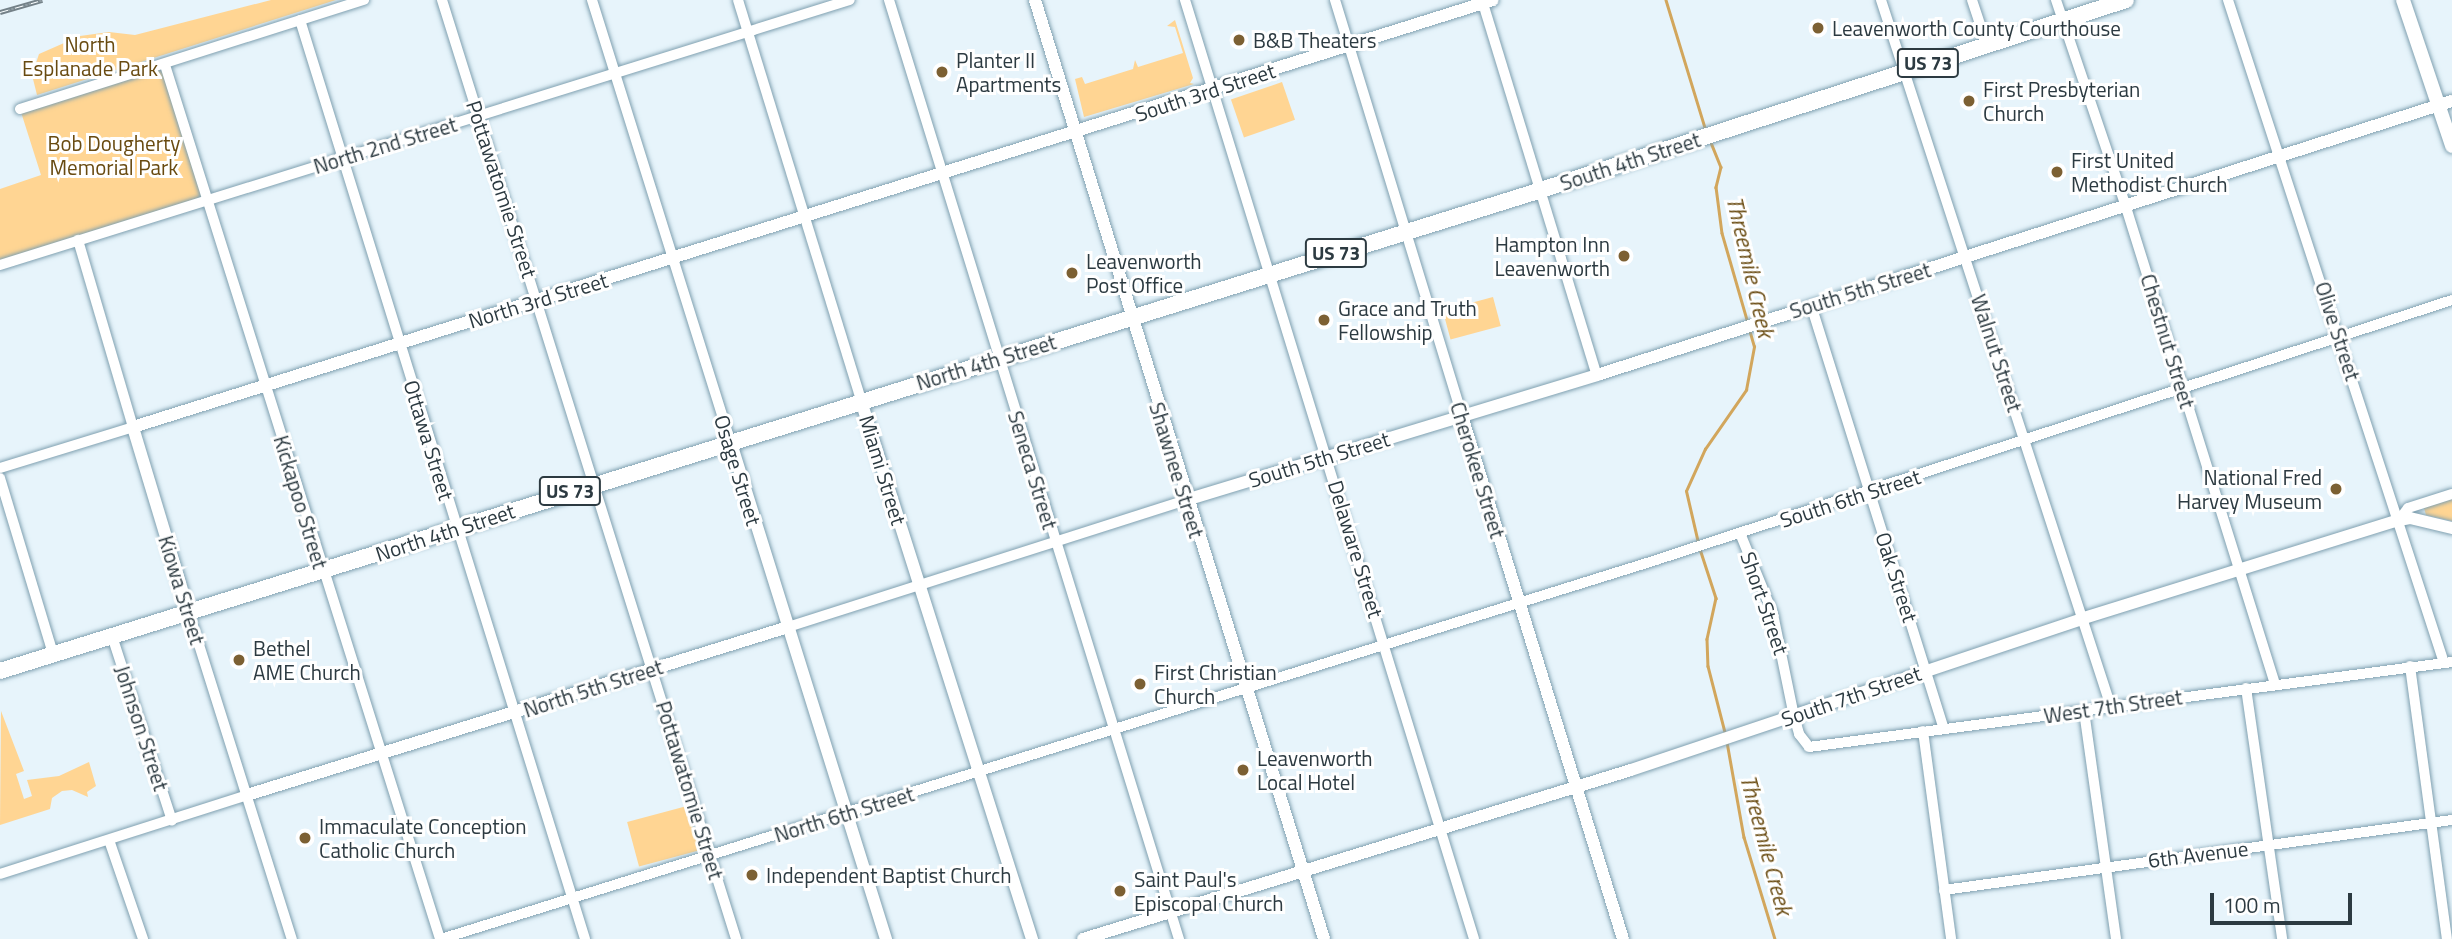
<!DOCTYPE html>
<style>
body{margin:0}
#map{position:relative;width:2452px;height:939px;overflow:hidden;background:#e7f4fb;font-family:"Titillium Web",sans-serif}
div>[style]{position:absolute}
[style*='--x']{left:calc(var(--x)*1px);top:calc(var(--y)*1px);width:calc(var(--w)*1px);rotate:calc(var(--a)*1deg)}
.green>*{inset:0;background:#ffd593;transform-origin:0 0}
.stream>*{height:2.5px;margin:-1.25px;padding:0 1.25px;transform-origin:1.25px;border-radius:1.25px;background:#d2a65c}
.roads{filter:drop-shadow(0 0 2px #7fa0b0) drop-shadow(0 0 2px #7fa0b0)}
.minor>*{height:10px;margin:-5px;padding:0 5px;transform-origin:5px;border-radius:5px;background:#fff}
.tertiary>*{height:12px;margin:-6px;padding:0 6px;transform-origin:6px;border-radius:6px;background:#fff}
.secondary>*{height:14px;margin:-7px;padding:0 7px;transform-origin:7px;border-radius:7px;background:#fff}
.trunk>*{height:16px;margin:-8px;padding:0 8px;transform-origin:8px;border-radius:8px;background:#fff}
.rail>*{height:5px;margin-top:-2.5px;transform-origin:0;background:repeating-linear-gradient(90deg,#fff 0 8px,#748188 0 16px);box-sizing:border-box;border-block:2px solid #748188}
.dots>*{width:19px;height:19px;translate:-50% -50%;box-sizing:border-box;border:4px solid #fff;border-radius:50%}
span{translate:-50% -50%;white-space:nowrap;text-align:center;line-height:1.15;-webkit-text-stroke:6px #fff;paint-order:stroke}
.shield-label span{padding:2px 5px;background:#fff;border:2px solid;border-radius:5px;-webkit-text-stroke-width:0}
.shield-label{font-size:19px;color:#2c3a41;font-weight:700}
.poi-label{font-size:21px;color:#2c3a41}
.left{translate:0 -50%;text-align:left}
.right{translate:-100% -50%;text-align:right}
.park-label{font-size:21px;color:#684a10}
.street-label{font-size:21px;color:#2c3a41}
.water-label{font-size:23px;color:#6a4c13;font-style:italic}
.scale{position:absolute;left:2210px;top:893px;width:142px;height:32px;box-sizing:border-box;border:4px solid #2c3a41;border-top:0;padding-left:9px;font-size:21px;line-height:24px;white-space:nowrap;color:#2c3a41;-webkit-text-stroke:5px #fff;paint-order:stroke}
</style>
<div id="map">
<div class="green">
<div style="clip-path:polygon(271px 0,336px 0,37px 95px,32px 75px,39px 54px,80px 36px,109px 32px,135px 35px)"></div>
<div style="clip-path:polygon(1175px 20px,1193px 78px,1190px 83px,1194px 84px,1084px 117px,1075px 79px,1082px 77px,1085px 84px,1133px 69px,1135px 60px,1138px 67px,1183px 53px,1175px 27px,1167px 26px)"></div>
<div style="clip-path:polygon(165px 65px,207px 200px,0 265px,0 189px,41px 175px,20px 109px)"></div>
<div style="left:1282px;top:82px;width:40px;height:54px;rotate:71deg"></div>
<div style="left:1493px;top:297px;width:30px;height:52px;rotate:75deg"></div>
<div style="clip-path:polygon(2452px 499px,2452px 521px,2426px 515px,2424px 508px)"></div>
<div style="clip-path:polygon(1px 711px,24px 771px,16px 774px,24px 799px,32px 796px,27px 780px,59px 776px,89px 762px,96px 786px,87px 792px,88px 797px,72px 790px,62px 791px,52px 798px,50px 809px,0 825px)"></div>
<div style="left:687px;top:806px;width:46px;height:62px;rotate:75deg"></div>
</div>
<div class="stream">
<div style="--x:1666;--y:0;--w:137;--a:73"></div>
<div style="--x:1710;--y:140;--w:29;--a:68"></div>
<div style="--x:1721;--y:167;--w:21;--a:104"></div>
<div style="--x:1716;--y:187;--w:46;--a:82.6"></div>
<div style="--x:1722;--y:233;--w:94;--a:73.9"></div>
<div style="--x:1698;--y:543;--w:53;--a:-103"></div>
<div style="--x:1686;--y:491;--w:46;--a:-65.7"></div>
<div style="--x:1705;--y:449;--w:72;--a:-55.2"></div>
<div style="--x:1746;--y:390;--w:44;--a:-79.5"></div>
<div style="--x:1754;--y:347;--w:19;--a:-106"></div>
<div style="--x:1700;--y:549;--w:52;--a:71.9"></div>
<div style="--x:1716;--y:598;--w:42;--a:102.4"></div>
<div style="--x:1707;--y:639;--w:27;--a:88"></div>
<div style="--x:1708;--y:666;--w:68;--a:75.6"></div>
<div style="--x:1727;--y:742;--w:97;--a:79.9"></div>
<div style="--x:1744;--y:837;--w:107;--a:73.1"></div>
</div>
<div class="roads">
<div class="minor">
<div style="--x:442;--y:0;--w:984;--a:72.61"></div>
<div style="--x:592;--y:0;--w:464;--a:72.6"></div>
<div style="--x:738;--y:0;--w:419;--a:72.9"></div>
<div style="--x:889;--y:0;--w:983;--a:72.84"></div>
<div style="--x:1185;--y:0;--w:982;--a:72.89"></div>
<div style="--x:1335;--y:0;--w:435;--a:73"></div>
<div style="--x:1482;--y:0;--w:392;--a:73"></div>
<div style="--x:1881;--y:0;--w:743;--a:71.98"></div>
<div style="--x:1972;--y:0;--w:47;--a:71.6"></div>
<div style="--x:2056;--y:0;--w:215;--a:71.3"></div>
<div style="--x:2125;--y:204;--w:503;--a:72.65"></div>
<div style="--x:2228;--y:0;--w:697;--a:71.95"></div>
<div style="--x:300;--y:20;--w:962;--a:72.77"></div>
<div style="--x:165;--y:65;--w:916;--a:72.53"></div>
<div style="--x:20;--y:109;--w:361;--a:-17.6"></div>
<div style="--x:0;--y:265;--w:890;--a:-17.32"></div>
<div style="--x:1811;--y:305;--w:444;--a:72.6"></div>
<div style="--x:0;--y:468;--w:139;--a:-17.1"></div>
<div style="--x:133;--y:427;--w:195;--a:-106.4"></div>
<div style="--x:0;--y:478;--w:184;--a:73.2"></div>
<div style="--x:2399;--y:520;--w:15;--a:-53"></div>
<div style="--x:2408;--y:508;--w:46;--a:-17.7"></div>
<div style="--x:1740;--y:533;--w:87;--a:67.8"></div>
<div style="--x:1773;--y:614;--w:104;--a:78.4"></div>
<div style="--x:1794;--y:716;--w:19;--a:74"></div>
<div style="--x:1799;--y:734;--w:16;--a:52"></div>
<div style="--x:1809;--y:747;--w:649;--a:-7.53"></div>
<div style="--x:189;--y:613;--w:342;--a:72.5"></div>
<div style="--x:788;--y:627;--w:418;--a:-17.7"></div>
<div style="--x:112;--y:636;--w:194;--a:72"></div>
<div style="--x:2410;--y:666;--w:275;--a:82.3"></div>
<div style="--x:2246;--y:688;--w:254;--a:81.8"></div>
<div style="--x:2084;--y:711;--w:230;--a:82"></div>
<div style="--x:1923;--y:731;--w:210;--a:82.3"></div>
<div style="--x:109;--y:840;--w:105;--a:71"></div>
<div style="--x:0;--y:874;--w:259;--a:-17.7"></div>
<div style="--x:1944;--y:890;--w:513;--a:-7.85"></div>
<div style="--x:441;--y:939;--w:1273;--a:-17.32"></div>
<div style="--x:1656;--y:560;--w:837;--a:-18.09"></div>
</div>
<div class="tertiary">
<div style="--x:1035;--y:0;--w:982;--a:72.89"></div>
<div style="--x:861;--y:401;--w:565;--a:72.37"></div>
<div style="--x:1462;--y:416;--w:547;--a:72.89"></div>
<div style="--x:731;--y:443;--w:520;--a:72.65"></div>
<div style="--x:1186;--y:500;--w:430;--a:-16.9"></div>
<div style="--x:1597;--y:375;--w:898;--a:-17.77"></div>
<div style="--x:189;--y:613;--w:194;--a:-106.8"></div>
<div style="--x:133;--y:427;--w:1425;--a:-17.43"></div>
<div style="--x:247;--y:795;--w:566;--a:-17.25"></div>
<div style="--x:1083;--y:939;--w:573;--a:-17.14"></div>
<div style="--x:1631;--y:770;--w:478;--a:-18.5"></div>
<div style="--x:2084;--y:618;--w:330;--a:-17.3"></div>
<div style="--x:2399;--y:520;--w:11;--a:-10"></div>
<div style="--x:2410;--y:518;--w:43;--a:13.4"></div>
</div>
<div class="secondary">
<div style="--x:2403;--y:0;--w:154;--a:71.4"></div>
</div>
<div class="trunk">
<div style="--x:0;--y:671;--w:1614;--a:-17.33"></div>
<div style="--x:1541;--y:190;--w:615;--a:-17.99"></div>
</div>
</div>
<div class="rail">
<div style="--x:0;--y:12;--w:44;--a:-15.9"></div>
</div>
<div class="dots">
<div style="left:1818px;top:28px;background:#7c6033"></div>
<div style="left:1239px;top:40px;background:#7c6033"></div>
<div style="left:942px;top:72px;background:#7c6033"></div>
<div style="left:1969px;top:101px;background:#7c6033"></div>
<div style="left:2057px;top:172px;background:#7c6033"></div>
<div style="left:1624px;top:256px;background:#7c6033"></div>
<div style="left:1072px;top:273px;background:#7c6033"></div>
<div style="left:1324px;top:320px;background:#7c6033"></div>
<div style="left:2336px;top:489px;background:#7c6033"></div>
<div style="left:239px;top:660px;background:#7c6033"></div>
<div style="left:1140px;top:684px;background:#7c6033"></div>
<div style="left:1243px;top:770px;background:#7c6033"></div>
<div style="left:305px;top:838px;background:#7c6033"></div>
<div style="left:752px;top:875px;background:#7c6033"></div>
<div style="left:1120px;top:891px;background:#7c6033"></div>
</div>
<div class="shield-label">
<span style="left:1928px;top:63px">US 73</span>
<span style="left:1336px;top:253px">US 73</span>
<span style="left:570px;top:491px">US 73</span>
</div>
<div class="poi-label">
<span class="left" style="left:1832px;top:28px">Leavenworth County Courthouse</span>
<span class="left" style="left:1253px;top:40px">B&amp;B Theaters</span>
<span class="left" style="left:956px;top:72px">Planter II<br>Apartments</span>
<span class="left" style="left:1983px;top:101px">First Presbyterian<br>Church</span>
<span class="left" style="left:2071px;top:172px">First United<br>Methodist Church</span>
<span class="right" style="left:1610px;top:256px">Hampton Inn<br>Leavenworth</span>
<span class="left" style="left:1086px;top:273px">Leavenworth<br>Post Office</span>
<span class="left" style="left:1338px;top:320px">Grace and Truth<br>Fellowship</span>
<span class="right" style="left:2322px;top:489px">National Fred<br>Harvey Museum</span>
<span class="left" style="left:253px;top:660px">Bethel<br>AME Church</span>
<span class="left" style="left:1154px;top:684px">First Christian<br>Church</span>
<span class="left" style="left:1257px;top:770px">Leavenworth<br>Local Hotel</span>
<span class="left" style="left:319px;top:838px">Immaculate Conception<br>Catholic Church</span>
<span class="left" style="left:766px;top:875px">Independent Baptist Church</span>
<span class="left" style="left:1134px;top:891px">Saint Paul's<br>Episcopal Church</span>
</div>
<div class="park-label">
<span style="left:90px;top:56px">North<br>Esplanade Park</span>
<span style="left:114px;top:155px">Bob Dougherty<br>Memorial Park</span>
</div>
<div class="street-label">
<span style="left:1205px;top:92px;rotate:-18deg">South 3rd Street</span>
<span style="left:385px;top:145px;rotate:-17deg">North 2nd Street</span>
<span style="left:1630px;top:161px;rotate:-18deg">South 4th Street</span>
<span style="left:502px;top:189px;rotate:72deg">Pottawatomie Street</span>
<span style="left:1860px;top:290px;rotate:-17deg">South 5th Street</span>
<span style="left:538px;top:300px;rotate:-17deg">North 3rd Street</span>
<span style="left:2338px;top:331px;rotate:72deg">Olive Street</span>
<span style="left:2168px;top:341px;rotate:73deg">Chestnut Street</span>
<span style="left:1997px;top:353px;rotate:72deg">Walnut Street</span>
<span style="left:986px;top:362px;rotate:-17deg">North 4th Street</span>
<span style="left:429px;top:440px;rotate:73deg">Ottawa Street</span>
<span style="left:1319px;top:459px;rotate:-17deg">South 5th Street</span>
<span style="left:738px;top:470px;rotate:73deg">Osage Street</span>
<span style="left:883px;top:470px;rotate:73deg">Miami Street</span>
<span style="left:1033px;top:470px;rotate:73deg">Seneca Street</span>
<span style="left:1177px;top:470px;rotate:73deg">Shawnee Street</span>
<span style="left:1478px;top:470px;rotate:73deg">Cherokee Street</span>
<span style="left:1850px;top:498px;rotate:-18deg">South 6th Street</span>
<span style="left:301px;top:502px;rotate:73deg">Kickapoo Street</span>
<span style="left:445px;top:532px;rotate:-18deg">North 4th Street</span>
<span style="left:1356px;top:549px;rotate:73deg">Delaware Street</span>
<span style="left:1897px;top:577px;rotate:72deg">Oak Street</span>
<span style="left:182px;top:590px;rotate:73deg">Kiowa Street</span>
<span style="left:1765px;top:603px;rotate:71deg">Short Street</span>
<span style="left:593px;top:688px;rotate:-18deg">North 5th Street</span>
<span style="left:1851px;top:696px;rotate:-19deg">South 7th Street</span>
<span style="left:2113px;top:706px;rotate:-8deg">West 7th Street</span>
<span style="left:142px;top:728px;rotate:72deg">Johnson Street</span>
<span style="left:690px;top:790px;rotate:73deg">Pottawatomie Street</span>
<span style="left:844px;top:814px;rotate:-17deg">North 6th Street</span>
<span style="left:2198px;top:854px;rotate:-7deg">6th Avenue</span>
</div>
<div class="water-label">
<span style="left:1750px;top:267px;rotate:77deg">Threemile Creek</span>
<span style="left:1766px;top:845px;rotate:75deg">Threemile Creek</span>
</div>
<div class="scale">100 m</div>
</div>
